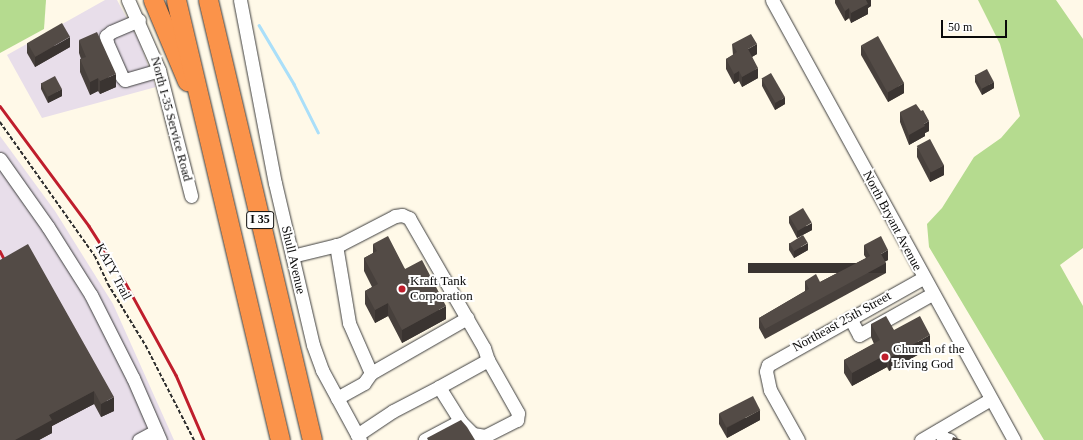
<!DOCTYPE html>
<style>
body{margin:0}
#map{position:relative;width:1083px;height:440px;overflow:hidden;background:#fff9e8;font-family:Georgia,serif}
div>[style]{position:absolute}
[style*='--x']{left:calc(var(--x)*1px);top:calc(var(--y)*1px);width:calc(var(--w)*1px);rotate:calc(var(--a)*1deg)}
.industrial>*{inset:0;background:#e8deea}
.forest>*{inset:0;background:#b5db8f}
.stream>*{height:2.5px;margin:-1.25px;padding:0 1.25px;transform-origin:1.25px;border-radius:1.25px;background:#aadff9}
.path>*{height:1.5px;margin-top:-0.75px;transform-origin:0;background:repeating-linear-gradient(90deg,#2c2c2c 0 4px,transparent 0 6px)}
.roads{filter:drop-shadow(0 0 1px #3d3d3d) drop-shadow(0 0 1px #3d3d3d)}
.minor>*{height:13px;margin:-6.5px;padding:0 6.5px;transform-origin:6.5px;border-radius:6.5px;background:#fff}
.highway>*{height:19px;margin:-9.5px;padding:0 9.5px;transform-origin:9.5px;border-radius:9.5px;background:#fb934a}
.rail>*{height:2.5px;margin:-1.25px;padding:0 1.25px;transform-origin:1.25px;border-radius:1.25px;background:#bf1e2c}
.wall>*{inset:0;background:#47403c}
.shaded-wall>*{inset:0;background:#3a3431;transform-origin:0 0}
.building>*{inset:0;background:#534b46;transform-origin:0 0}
.dots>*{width:11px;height:11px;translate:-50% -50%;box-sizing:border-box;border:2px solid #fff;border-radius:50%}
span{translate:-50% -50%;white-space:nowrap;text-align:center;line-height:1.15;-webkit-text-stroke:4px #fff;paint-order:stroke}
.shield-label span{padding:1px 3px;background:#fff;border:1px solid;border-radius:3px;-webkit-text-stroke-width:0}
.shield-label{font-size:12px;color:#0a0a0a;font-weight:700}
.street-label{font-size:13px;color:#0a0a0a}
.poi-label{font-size:13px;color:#0a0a0a}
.left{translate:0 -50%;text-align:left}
.scale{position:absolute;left:941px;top:20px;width:66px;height:18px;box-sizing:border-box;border:2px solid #0a0a0a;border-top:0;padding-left:5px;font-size:12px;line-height:14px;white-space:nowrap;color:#0a0a0a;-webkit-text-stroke:3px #fff;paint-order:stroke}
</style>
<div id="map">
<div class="industrial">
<div style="clip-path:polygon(105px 0,117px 0,139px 41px,156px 87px,42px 118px,7px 55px)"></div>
<div style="clip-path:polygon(0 136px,55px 211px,113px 304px,174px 440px,0 440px)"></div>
</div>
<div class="forest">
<div style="clip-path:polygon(0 0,46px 0,44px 29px,0 53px)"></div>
<div style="clip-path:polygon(978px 0,1056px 0,1083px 39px,1083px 248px,1060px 265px,1083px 306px,1083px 440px,1044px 440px,929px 247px,927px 224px,942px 208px,974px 157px,1001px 138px,1020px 116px,1000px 44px)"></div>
</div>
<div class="stream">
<div style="--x:259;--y:25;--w:69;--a:59.3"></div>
<div style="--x:294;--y:84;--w:54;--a:63.4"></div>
</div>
<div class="path">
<div style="--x:0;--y:122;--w:164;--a:54.7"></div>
<div style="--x:95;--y:256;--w:31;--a:65"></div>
<div style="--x:108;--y:284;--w:73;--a:58.5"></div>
<div style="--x:146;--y:346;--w:106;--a:62.9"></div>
</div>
<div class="roads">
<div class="minor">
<div style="--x:128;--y:0;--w:77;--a:66.1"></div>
<div style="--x:159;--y:70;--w:130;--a:75.7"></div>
<div style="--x:240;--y:0;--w:186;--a:79.2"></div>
<div style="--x:275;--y:183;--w:166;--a:76.8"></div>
<div style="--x:313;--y:345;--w:27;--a:70"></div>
<div style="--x:322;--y:370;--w:80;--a:61.5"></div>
<div style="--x:772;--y:0;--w:502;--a:61.19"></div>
<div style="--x:139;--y:20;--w:30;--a:157"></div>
<div style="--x:111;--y:32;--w:6;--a:141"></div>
<div style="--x:106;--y:36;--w:7;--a:82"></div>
<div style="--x:107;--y:43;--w:37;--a:66"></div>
<div style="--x:122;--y:77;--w:4;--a:45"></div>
<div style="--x:125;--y:80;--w:35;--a:-16"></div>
<div style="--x:0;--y:159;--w:83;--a:54.8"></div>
<div style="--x:48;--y:227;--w:80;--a:57.7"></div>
<div style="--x:91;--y:295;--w:93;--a:63.2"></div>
<div style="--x:133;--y:378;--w:68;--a:66.5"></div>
<div style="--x:336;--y:245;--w:79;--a:80.5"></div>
<div style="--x:349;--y:323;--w:55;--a:66.3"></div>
<div style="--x:292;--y:256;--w:50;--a:-13.8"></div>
<div style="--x:341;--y:244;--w:61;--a:-27.4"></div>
<div style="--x:395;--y:216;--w:7;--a:-8"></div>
<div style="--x:402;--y:215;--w:8;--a:23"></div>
<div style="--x:409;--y:218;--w:150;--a:60"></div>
<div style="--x:484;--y:348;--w:13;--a:72"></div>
<div style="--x:488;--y:360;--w:56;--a:151.1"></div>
<div style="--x:850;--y:318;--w:19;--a:62"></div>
<div style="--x:859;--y:335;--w:84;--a:-29.3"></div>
<div style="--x:337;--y:398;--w:31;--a:-29"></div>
<div style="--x:364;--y:383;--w:12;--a:-55"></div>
<div style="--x:371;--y:373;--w:111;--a:-29.8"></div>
<div style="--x:460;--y:421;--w:18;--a:45"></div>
<div style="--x:473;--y:434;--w:12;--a:9"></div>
<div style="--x:485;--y:436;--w:36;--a:-27"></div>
<div style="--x:517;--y:420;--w:7;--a:-82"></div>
<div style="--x:518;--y:413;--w:61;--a:-119.5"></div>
<div style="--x:939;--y:430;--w:9;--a:63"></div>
<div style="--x:943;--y:438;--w:7;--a:16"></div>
<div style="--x:357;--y:435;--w:43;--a:-33.7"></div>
<div style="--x:393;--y:411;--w:52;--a:-27.6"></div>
<div style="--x:439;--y:387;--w:40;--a:58"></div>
<div style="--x:460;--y:421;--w:40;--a:152"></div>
<div style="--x:139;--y:440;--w:19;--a:-28"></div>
<div style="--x:798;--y:440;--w:57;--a:-119.2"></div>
<div style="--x:770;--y:390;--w:19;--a:-102"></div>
<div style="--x:766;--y:371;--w:6;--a:-72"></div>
<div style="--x:768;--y:365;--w:178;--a:-29.3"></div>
<div style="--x:921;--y:440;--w:81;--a:-30.4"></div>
</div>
<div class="highway">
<div style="--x:153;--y:0;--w:88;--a:67.2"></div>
<div style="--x:176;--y:0;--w:452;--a:76.7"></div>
<div style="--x:208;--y:0;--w:452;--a:76.7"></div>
</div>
</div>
<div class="rail">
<div style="--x:0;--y:106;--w:149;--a:53.4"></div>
<div style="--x:89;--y:226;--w:67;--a:57.3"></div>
<div style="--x:125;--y:282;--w:106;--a:61.3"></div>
<div style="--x:176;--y:375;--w:71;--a:66.7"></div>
<div style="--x:0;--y:251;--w:18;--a:63"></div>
</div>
<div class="wall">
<div style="clip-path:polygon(835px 0,871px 0,871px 6px,868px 8px,868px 14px,851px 23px,849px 18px,845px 21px,835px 3px)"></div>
<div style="clip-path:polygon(79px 40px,116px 87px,100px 94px,98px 91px,90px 95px,80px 72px,80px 59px,81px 59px,79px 53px)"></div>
<div style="clip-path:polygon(27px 43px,70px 47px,35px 67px,27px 53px)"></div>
<div style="clip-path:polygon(732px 44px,757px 54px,752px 57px,758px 78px,742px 87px,739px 81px,734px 84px,726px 69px,726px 59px,733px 55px)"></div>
<div style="clip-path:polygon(861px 45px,904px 93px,888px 102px,861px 55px)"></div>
<div style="clip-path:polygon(975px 76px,994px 88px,982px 95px,975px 82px)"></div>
<div style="clip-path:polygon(762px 79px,785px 104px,775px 110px,762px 86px)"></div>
<div style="clip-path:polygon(41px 83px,62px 96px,48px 103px,41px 89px)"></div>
<div style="clip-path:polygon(900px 112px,929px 131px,925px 133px,925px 136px,909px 145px,900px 122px)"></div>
<div style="clip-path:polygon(917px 147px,944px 175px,930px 182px,917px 157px)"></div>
<div style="clip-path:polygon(789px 216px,812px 230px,797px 238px,789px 223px)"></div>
<div style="clip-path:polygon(789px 243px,808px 250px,794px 258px,789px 250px)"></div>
<div style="clip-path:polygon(373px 244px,405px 269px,446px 319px,402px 343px,388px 316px,375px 323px,365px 304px,365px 291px,372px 287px,364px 271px,364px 258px,373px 253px)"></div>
<div style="clip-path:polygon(864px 245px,888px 260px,885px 261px,886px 273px,765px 339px,759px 328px,759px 318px,805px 291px,805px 281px,820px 282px,866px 258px,864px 255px)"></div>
<div style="clip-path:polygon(0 260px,114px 411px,101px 417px,94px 404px,52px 426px,52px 433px,39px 440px,0 440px)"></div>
<div style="clip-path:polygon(871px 324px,894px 330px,930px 348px,889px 371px,887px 367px,852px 386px,844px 373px,844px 360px,874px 344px,871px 337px)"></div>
<div style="clip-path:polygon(719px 414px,760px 420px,727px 438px,719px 424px)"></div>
</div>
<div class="shaded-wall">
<div style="clip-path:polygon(866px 0,871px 0,871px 6px,868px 8px,868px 14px,851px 23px,851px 13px)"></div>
<div style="clip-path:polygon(849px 8px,849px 18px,845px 21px,845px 11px)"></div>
<div style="clip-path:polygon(70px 37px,70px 47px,35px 67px,35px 57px)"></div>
<div style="clip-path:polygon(757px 44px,757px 54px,748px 59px,748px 49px)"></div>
<div style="clip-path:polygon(758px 68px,758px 78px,742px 87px,742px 77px)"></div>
<div style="clip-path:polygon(739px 71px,739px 81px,734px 84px,734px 74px)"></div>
<div style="clip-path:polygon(116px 74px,116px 87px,100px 94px,100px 81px)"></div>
<div style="clip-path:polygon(98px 78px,98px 91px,90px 95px,90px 82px)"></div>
<div style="clip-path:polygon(994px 82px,994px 88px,982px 95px,982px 88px)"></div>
<div style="clip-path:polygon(904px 83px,904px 93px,888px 102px,888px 92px)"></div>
<div style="clip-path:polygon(62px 89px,62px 96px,48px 103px,48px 96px)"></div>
<div style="clip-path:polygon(785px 97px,785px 104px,775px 110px,775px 103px)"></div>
<div style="clip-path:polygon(929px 121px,929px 131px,925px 133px,925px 136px,909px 145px,909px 135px,924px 124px)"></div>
<div style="clip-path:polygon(944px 165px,944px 175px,930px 182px,930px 172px)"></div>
<div style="clip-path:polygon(812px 223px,812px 230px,797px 238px,797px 231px)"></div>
<div style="clip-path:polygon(808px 243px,808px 250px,794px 258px,794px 251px)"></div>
<div style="clip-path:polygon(888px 250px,888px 260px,881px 264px,881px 254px)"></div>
<div style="left:886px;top:263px;width:10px;height:138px;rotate:90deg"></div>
<div style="clip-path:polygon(388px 303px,388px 316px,375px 323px,375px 310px)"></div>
<div style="clip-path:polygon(446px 306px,446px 319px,402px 343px,402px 330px)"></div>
<div style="clip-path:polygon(930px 335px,930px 348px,889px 371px,889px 358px)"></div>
<div style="clip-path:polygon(887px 354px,887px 367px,852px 386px,852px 373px)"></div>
<div style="clip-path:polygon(94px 391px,94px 404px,52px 426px,52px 433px,39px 440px,15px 440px,49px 415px)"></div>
<div style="clip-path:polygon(114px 397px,114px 411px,101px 417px,101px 404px)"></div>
<div style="clip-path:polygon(760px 410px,760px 420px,727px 438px,727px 428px)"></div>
</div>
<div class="building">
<div style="clip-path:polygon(839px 0,866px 0,868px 4px,851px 13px,849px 8px,845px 11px)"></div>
<div style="left:62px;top:23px;width:16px;height:40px;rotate:60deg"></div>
<div style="clip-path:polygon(97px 32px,116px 74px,100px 81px,98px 78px,90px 82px,80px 59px,86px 57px,79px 40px)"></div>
<div style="clip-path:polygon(751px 34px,757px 44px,748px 49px,758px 68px,742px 77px,739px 71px,734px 74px,726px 59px,737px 52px,732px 44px)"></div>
<div style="left:878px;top:36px;width:54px;height:19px;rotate:61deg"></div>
<div style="left:987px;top:69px;width:15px;height:14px;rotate:62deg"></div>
<div style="left:771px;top:73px;width:28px;height:11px;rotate:60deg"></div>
<div style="left:55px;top:76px;width:15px;height:16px;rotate:62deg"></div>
<div style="clip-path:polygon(916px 104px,921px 111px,923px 110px,929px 121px,924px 124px,925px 126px,909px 135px,900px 112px)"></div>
<div style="left:930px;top:139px;width:30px;height:15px;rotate:62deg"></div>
<div style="left:803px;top:208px;width:17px;height:16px;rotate:59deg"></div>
<div style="left:803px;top:235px;width:9px;height:16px;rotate:58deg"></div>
<div style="clip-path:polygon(388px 236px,405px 269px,422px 260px,446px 306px,402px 330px,388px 303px,375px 310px,365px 291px,378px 284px,364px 258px,377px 251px,373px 244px)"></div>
<div style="clip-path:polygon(881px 236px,888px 250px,881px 254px,886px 263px,765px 329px,759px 318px,809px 289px,805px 281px,816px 274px,820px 282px,870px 256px,864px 245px)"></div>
<div style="clip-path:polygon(28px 244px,114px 397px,101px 404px,94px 391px,49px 415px,52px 420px,15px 440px,0 440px,0 260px)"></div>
<div style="clip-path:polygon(886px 316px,894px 330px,920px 316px,930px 335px,889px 358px,887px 354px,852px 373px,844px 360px,880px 340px,871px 324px)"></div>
<div style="left:753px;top:396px;width:16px;height:38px;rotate:63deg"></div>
<div style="clip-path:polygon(461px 420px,467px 427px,475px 440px,428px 440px,427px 438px)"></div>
<div style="clip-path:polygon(953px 437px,962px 440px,952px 440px)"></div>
</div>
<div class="dots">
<div style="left:402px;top:289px;background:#bf1e2c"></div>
<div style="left:885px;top:357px;background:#bf1e2c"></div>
</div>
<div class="shield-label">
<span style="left:260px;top:220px">I 35</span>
</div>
<div class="street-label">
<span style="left:171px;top:119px;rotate:75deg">North I-35 Service Road</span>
<span style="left:892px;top:221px;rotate:62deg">North Bryant Avenue</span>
<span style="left:293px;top:260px;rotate:77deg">Shull Avenue</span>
<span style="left:113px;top:272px;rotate:62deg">KATY Trail</span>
<span style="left:842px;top:322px;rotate:-29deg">Northeast 25th Street</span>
</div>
<div class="poi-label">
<span class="left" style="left:410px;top:289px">Kraft Tank<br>Corporation</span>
<span class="left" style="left:893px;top:357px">Church of the<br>Living God</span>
</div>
<div class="scale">50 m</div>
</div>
